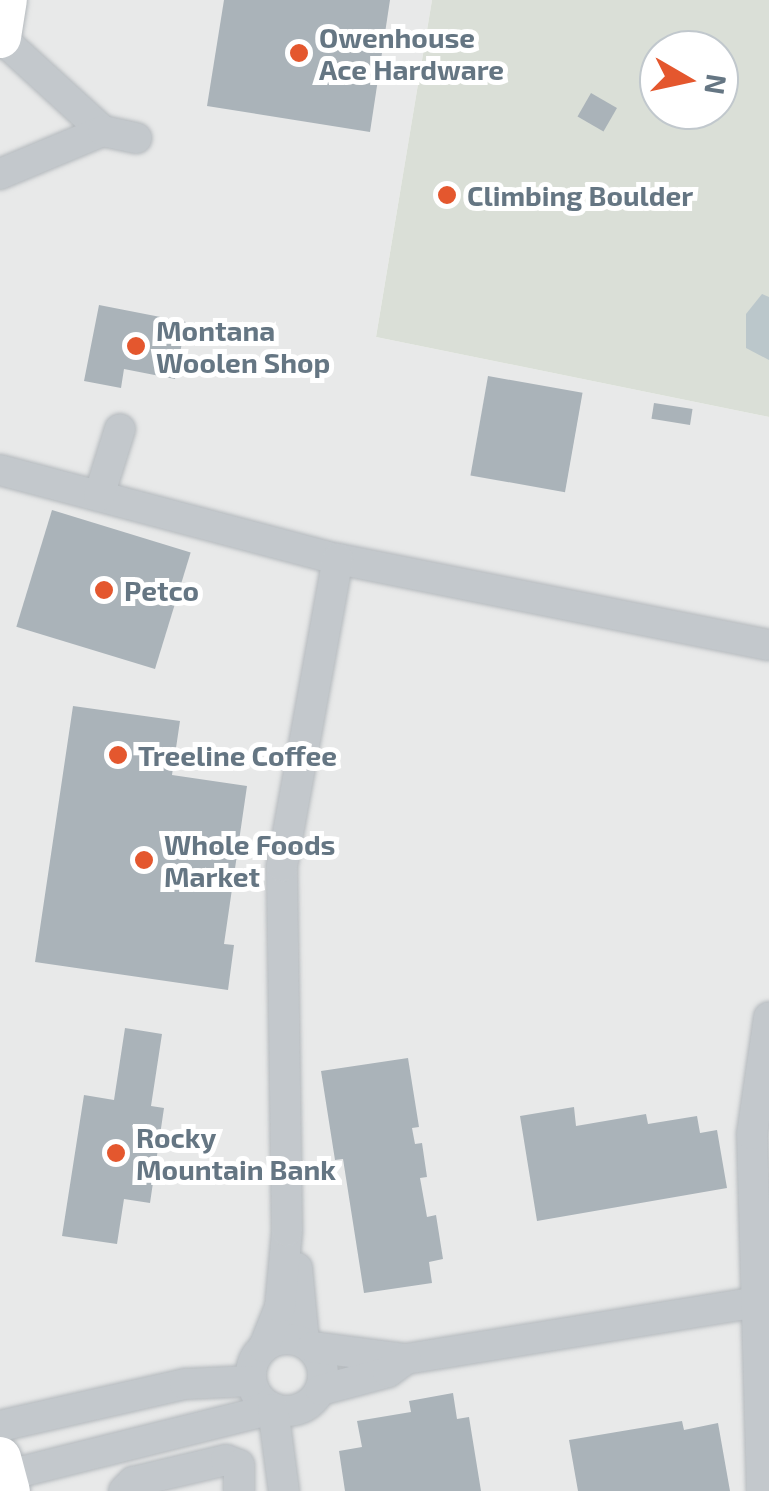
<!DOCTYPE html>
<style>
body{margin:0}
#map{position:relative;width:769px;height:1491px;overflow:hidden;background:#fafaf8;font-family:"Exo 2",sans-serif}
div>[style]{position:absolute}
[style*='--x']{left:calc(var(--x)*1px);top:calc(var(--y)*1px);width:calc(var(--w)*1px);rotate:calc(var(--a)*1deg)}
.built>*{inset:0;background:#e8e9e9}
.green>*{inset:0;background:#dadfd7}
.water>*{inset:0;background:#bbc7cb}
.building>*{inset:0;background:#aab3b9;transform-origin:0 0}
.roads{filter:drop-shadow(0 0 2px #b4b9bd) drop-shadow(0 0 2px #b4b9bd)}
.minor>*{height:30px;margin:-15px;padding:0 15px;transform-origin:15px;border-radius:15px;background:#c3c8cc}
.minor>.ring{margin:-15px;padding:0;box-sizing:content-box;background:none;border:30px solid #c3c8cc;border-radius:50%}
.highway>*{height:42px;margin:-21px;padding:0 21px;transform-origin:21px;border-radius:21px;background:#fff}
.dots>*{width:28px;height:28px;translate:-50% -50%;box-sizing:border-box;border:5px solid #fff;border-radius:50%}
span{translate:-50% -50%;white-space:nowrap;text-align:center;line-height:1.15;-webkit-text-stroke:10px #fff;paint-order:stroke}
.poi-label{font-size:28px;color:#657683;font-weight:700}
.left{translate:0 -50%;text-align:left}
.north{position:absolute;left:639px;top:30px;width:100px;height:100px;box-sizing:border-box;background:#fff;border:2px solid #c1c8cd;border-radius:50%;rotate:99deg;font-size:28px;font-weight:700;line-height:40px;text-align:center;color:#657683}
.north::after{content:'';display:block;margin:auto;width:35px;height:45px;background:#e4572e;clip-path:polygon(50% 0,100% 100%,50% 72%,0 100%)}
</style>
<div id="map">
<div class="built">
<div style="clip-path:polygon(0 0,432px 0,376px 337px,769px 417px,769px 1491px,0 1491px)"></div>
</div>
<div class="green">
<div style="clip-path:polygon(evenodd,432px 0,769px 0,769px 417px,376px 337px,432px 0,659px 50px,719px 50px,719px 110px,659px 110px,659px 50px)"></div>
</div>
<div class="water">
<div style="clip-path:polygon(762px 294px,769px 297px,769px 360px,746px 348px,746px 314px)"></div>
</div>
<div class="building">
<div style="clip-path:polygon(224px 0,390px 0,370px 132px,207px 106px)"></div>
<div style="left:591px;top:93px;width:30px;height:27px;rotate:30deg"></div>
<div style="clip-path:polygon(99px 305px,186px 322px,175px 379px,124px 369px,121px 388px,84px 381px)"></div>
<div style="left:488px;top:376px;width:96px;height:101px;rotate:10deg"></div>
<div style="left:654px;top:403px;width:39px;height:16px;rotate:9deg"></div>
<div style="left:52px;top:510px;width:145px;height:122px;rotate:17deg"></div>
<div style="clip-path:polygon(73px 706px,180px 721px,172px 775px,247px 786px,224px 944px,234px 945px,228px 990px,35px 962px)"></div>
<div style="clip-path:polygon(125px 1028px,162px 1034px,151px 1106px,164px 1108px,150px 1203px,124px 1199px,117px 1244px,62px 1236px,84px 1095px,114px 1100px)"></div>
<div style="clip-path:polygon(408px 1058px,419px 1127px,412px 1128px,415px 1144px,422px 1143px,427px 1177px,420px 1178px,427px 1217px,436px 1215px,443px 1259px,429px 1262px,432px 1283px,364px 1293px,343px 1159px,335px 1160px,321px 1071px)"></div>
<div style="clip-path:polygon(574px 1107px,576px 1126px,646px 1114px,648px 1124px,697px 1116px,700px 1133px,717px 1130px,727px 1188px,537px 1221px,520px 1116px)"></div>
<div style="clip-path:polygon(453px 1393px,457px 1419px,469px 1417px,481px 1491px,345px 1491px,339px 1451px,362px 1447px,357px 1421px,411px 1412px,409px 1401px)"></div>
<div style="clip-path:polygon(682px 1421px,684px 1430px,718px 1423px,730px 1491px,578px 1491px,569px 1440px)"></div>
</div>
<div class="roads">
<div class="minor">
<div style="--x:0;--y:37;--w:139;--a:42.4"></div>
<div style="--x:0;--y:174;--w:112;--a:-22.7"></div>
<div style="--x:103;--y:131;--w:34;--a:12"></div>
<div style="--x:0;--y:470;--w:350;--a:14.8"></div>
<div style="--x:338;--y:559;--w:439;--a:11.3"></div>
<div style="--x:99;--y:496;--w:70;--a:-72.6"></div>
<div style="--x:297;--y:1268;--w:74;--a:84.6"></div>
<div class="ring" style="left:251px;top:1339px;width:42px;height:42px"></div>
<div style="--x:264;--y:1347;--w:43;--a:-68.2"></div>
<div style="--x:280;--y:1307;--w:76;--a:-84.7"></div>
<div style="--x:287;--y:1231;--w:365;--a:-90.8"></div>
<div style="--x:282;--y:866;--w:312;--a:-79.7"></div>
<div style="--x:312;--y:1347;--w:95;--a:7.3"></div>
<div style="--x:406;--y:1359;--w:357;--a:-9.2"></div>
<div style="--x:321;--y:1390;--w:69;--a:-15"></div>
<div style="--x:388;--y:1372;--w:22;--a:-36"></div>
<div style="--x:0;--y:1426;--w:190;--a:-12.8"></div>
<div style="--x:185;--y:1384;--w:66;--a:-2.6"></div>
<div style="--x:4;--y:1476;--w:277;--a:-14"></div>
<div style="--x:273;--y:1409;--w:83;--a:82.4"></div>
<div style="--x:124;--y:1491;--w:13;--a:-45"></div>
<div style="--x:133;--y:1482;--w:96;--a:-13.3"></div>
<div style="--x:226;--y:1460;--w:14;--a:21"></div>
<div style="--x:239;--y:1465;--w:26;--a:90"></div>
<div style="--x:762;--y:1491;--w:357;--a:-91.6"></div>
<div style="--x:752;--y:1134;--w:118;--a:-81.7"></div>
</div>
<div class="highway">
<div style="--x:0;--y:37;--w:37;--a:-81"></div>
<div style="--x:0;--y:1458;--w:34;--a:75"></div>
</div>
</div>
<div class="dots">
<div style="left:299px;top:53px;background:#e4572e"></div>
<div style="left:447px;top:195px;background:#e4572e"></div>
<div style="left:136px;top:346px;background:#e4572e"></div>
<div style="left:104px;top:590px;background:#e4572e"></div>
<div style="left:118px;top:755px;background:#e4572e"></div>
<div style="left:144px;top:860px;background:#e4572e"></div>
<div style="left:116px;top:1153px;background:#e4572e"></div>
</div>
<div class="poi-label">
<span class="left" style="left:319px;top:53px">Owenhouse<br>Ace Hardware</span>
<span class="left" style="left:467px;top:195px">Climbing Boulder</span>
<span class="left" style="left:156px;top:346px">Montana<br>Woolen Shop</span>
<span class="left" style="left:124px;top:590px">Petco</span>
<span class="left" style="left:138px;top:755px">Treeline Coffee</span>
<span class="left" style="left:164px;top:860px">Whole Foods<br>Market</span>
<span class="left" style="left:136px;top:1153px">Rocky<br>Mountain Bank</span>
</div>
<div class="north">N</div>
</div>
